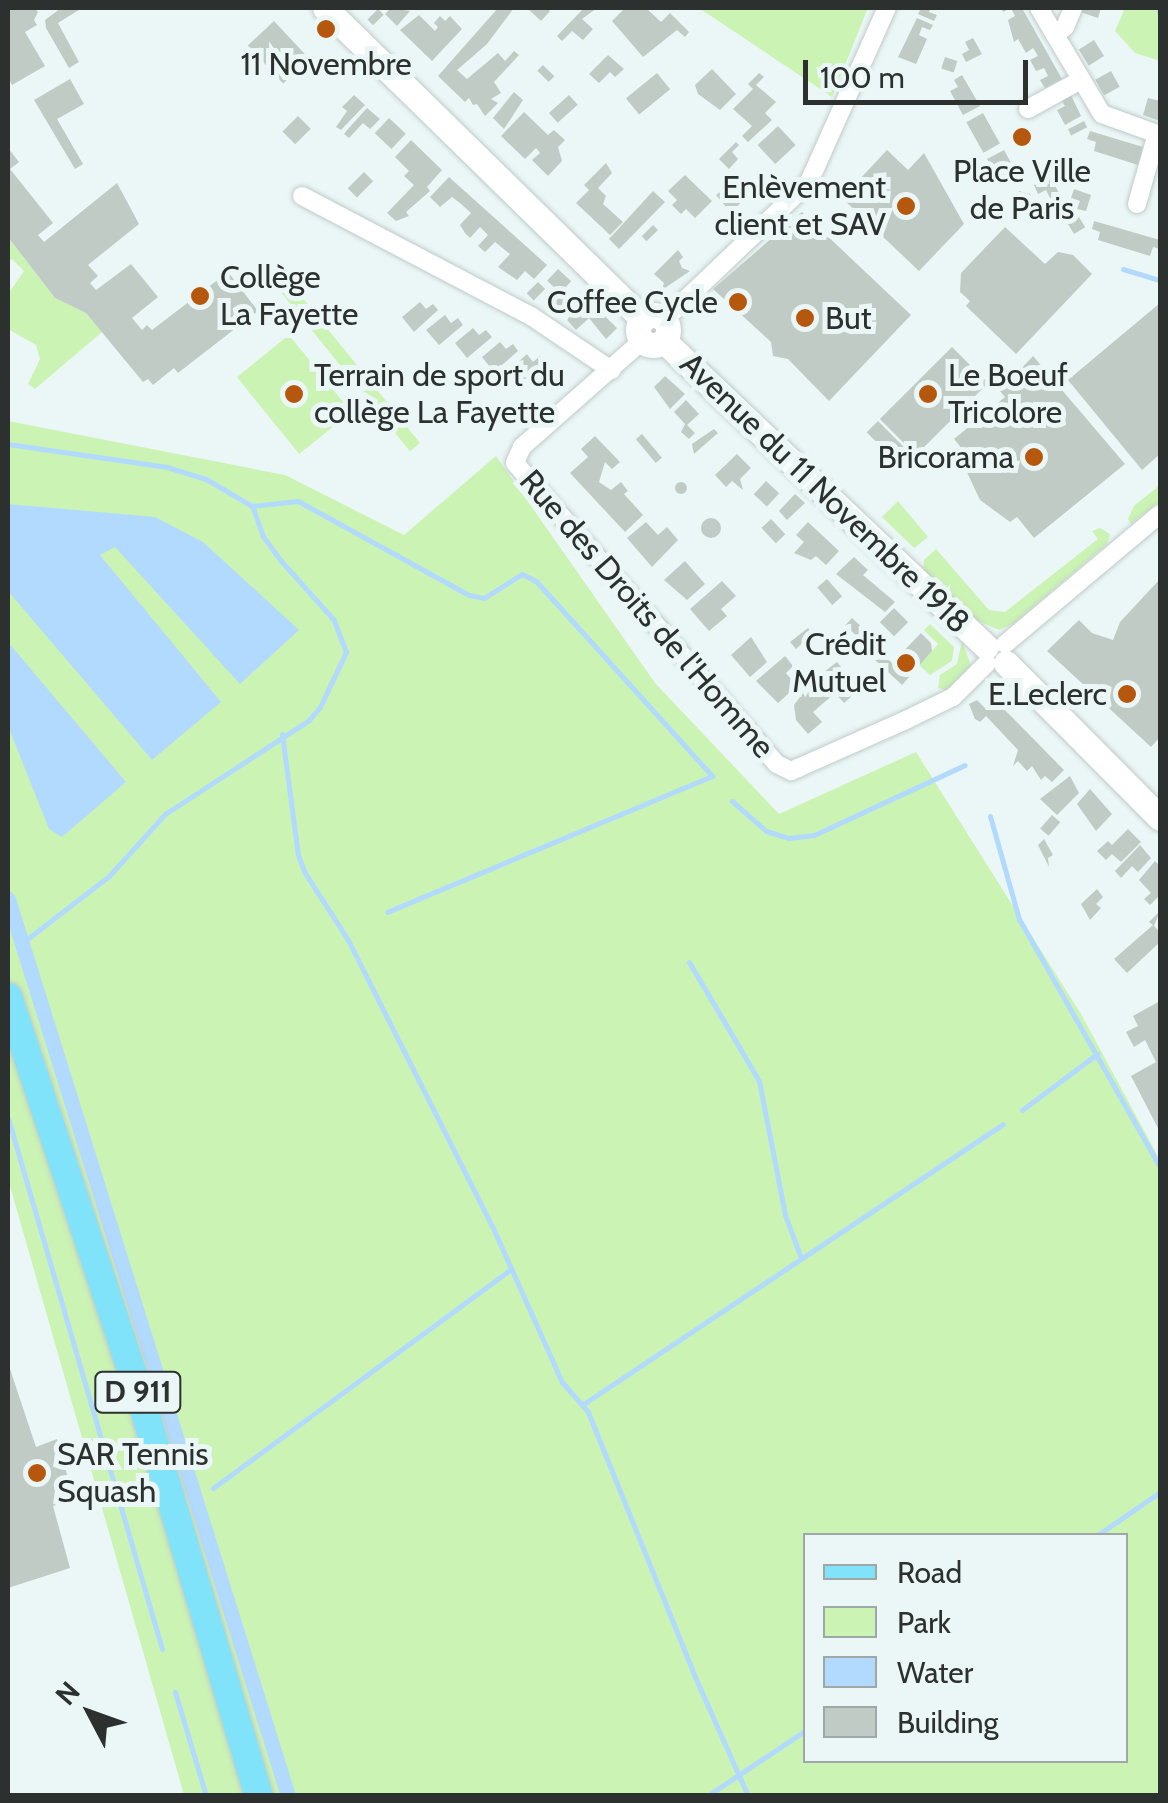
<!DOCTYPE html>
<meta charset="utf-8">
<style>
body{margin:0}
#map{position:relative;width:1168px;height:1803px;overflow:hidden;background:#ebf7f6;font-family:Cabin,sans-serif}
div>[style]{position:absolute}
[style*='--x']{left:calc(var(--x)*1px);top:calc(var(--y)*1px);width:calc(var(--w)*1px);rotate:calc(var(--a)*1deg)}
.green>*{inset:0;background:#cbf3b4;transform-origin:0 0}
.water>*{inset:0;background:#b2dafe}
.stream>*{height:5px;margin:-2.5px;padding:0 2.5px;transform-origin:2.5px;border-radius:2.5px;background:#b2dafe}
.canal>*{height:15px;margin:-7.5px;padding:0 7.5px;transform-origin:7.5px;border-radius:7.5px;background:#b2dafe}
.building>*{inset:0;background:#c0cbc5;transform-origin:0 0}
.round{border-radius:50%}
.roads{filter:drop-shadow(0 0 2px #bfcbca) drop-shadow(0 0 2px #bfcbca)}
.minor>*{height:18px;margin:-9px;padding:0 9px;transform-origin:9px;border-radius:9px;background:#fff}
.secondary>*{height:25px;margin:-12.5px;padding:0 12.5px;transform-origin:12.5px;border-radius:12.5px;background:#fff}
.secondary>.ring{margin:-12.5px;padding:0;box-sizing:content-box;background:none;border:25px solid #fff;border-radius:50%}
.primary>*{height:28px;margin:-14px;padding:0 14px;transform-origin:14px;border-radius:14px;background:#80e3fa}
.dots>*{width:28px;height:28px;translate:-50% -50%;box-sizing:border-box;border:5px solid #ebf7f6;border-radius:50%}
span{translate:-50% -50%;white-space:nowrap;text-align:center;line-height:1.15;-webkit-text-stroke:10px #ebf7f6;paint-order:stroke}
.shield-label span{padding:2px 8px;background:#ebf7f6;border:2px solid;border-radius:8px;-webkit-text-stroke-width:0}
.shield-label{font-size:30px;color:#2c3130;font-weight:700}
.poi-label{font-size:32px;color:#2c3130}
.right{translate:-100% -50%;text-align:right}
.left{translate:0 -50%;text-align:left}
.street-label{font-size:32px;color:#2c3130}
.frame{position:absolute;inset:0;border:10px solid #2c3130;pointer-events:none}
.legend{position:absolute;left:803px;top:1533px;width:325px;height:230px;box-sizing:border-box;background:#ebf7f6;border:2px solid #9fa8a7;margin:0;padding:12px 18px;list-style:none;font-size:30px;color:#2c3130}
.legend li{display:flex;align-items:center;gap:20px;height:50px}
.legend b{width:50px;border:2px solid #9fa8a7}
.north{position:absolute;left:40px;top:1663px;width:100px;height:100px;-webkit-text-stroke:8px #ebf7f6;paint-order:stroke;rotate:311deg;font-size:28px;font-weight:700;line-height:40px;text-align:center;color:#2c3130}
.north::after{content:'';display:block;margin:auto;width:35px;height:45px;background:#2c3130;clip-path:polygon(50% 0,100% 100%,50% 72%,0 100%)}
.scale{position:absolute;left:803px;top:60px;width:225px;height:45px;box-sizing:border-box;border:5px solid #2c3130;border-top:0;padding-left:12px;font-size:30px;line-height:35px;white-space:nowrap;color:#2c3130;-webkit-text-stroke:8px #ebf7f6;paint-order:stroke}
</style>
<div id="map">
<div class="green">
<div style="clip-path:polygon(699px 8px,868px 8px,832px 97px)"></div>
<div style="clip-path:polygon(1125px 8px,1160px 8px,1160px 61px,1135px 53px,1115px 31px)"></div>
<div style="clip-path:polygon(8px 237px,55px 298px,86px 313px,102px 332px,35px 389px,28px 384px,40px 359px,36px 345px,8px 329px,8px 294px,24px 271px,12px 259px,8px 261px)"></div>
<div style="left:279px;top:269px;width:224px;height:13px;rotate:51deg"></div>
<div style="left:289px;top:335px;width:99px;height:67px;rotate:51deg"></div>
<div style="clip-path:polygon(evenodd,8px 421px,285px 475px,404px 535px,496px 456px,655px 683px,779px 814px,916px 752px,1081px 1014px,1160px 1160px,1160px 1795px,184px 1795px,8px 1179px,8px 421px,806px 1536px,1126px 1536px,1126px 1760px,806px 1760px,806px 1536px)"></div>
<div style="clip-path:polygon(1160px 485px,1160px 501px,1131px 524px,1128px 519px,1134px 506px)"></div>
<div style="clip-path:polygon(898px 501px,928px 537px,914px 548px,882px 517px)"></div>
<div style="clip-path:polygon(1100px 528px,1110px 534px,1107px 544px,1013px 624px,999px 630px,976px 620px,923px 571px,924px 560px,936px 549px,989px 610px,1005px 612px,1098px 539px,1092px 531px)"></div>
<div style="clip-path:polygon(930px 624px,954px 647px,952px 661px,930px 675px,919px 665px,938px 644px,924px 630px)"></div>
<div style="clip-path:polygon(962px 640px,971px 666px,948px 691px,938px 688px,940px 675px,957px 664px)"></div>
</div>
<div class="water">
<div style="clip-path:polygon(8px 504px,155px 517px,203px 542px,299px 630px,240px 684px,115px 547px,100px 555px,221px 702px,152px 760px,8px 591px)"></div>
<div style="clip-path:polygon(8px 642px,126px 782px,62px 837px,49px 829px,8px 726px)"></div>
</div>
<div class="stream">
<div style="--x:1158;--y:8;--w:7;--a:74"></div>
<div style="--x:1123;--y:269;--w:39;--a:17"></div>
<div style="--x:8;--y:444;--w:161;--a:8.2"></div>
<div style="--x:167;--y:467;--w:41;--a:17.1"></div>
<div style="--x:206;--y:479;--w:53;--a:30.4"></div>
<div style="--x:252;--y:506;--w:46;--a:-6.2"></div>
<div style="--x:298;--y:501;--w:195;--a:28.8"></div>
<div style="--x:469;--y:595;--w:15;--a:11"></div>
<div style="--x:484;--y:598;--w:45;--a:-32.3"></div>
<div style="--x:522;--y:574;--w:16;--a:27"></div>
<div style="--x:536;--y:581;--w:263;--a:47.9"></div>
<div style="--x:712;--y:776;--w:352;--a:157.3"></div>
<div style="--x:282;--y:734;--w:122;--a:82.5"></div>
<div style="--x:298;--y:855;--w:19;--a:69"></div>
<div style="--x:305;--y:873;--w:80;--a:57.3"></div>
<div style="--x:348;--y:940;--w:322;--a:63.3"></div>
<div style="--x:493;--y:1228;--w:169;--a:65.9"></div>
<div style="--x:562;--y:1382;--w:40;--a:49"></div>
<div style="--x:588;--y:1412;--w:286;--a:68"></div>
<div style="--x:695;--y:1677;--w:130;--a:66"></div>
<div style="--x:732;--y:801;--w:45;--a:41.4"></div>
<div style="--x:766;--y:831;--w:24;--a:17"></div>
<div style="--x:789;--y:838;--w:25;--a:-7"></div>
<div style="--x:814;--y:835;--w:166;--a:-24.9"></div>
<div style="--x:990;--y:816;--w:107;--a:74.3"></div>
<div style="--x:1019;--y:919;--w:285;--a:60.4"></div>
<div style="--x:22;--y:943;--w:110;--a:-37.6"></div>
<div style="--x:109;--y:876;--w:84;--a:-47.9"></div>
<div style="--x:165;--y:814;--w:172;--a:-33.1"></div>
<div style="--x:309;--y:720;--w:17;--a:-50"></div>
<div style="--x:320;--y:707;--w:61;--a:-64.7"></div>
<div style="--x:346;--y:652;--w:34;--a:-111"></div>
<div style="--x:334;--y:620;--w:79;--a:-131.9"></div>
<div style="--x:281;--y:561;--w:31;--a:-126"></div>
<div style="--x:263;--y:536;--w:32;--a:-110"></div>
<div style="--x:689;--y:962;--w:138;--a:59.5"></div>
<div style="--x:759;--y:1081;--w:136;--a:79"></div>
<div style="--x:785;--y:1215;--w:46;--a:69.6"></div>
<div style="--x:1022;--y:1110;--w:94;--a:-36.7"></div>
<div style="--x:8;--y:1118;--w:553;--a:73.83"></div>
<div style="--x:582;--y:1405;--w:506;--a:-33.72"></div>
<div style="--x:213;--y:1488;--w:370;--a:-36.3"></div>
<div style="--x:1096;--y:1536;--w:78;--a:-34.5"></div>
<div style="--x:175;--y:1692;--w:109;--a:73.4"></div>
<div style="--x:707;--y:1796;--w:119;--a:-33.7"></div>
</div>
<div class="canal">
<div style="--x:8;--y:899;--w:940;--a:72.66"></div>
</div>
<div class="building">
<div style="clip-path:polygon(8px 8px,35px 8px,38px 12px,34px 20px,37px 25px,25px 32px,45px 66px,12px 85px,8px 77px)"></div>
<div style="clip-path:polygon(61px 8px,82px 8px,58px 23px,79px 62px,69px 68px,46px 28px,45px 20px)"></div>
<div style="clip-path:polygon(391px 8px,410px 11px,397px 26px,385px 14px)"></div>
<div style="clip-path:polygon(498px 8px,514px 8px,487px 44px,457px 70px,467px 79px,498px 53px,505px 61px,514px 51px,519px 55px,494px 82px,501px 93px,491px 99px,498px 103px,485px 116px,477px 104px,473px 105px,469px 98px,465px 102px,438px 76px)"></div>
<div style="clip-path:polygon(527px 8px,547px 8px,550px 11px,541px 21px)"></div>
<div style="clip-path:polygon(584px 8px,597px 8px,582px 19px,593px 29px,583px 40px,572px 31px,562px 41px,557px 36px)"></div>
<div style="clip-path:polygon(625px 8px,646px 8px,661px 22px,670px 13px,689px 32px,685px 37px,677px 30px,643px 57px,612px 21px)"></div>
<div style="clip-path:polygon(921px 8px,931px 8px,929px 12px,937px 15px,934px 21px,918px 14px)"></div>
<div style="clip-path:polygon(1001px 8px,1022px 8px,1062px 79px,1045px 88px,1040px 80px,1048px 76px,1044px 68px,1036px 71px,1030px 60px,1038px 56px,1033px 48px,1026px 53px,1018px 39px,1014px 42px,1008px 20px,1015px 16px,1011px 8px,1003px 12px)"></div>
<div style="clip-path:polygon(1082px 8px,1101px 8px,1098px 18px,1080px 12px)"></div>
<div style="left:378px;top:9px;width:8px;height:15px;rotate:45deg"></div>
<div style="clip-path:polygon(419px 15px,435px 31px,438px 27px,434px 23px,440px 16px,445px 21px,450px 16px,462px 29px,432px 61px,400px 30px)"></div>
<div style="clip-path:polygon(917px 18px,933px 25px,930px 30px,922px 27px,919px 35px,927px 39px,916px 64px,898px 57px)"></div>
<div style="left:274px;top:21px;width:52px;height:36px;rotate:47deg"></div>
<div style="clip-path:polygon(973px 38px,982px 54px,966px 62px,962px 54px,969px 50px,965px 42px)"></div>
<div style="left:1094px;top:40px;width:19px;height:18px;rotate:58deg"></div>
<div style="clip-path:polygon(608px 55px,624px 69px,615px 77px,610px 72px,599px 83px,589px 74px)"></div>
<div style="left:945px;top:57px;width:13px;height:12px;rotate:18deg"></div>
<div style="left:350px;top:63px;width:9px;height:13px;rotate:41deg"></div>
<div style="left:543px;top:65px;width:16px;height:8px;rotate:45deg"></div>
<div style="clip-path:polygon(712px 69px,736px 94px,720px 110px,698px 94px,695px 85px)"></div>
<div style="left:1111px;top:71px;width:18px;height:18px;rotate:61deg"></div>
<div style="left:657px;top:73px;width:21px;height:40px;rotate:51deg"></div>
<div style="clip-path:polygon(759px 73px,764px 77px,756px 85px,776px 102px,765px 113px,772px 120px,748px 142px,742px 136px,752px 126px,733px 109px,753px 89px,748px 84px)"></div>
<div style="clip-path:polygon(962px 75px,980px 106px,963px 115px,950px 91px,958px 87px,954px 80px)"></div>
<div style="clip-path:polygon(70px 79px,84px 104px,57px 119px,83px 164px,75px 169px,34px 100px)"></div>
<div style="clip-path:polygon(514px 92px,523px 100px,504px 129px,493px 118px)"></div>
<div style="clip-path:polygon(1070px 93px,1081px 116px,1065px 125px,1057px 110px,1065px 106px,1060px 98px)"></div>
<div style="clip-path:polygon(354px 95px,365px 105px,341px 130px,336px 127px,347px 111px,342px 107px)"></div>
<div style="left:569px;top:95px;width:13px;height:27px;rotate:48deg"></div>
<div style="clip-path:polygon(1148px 98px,1160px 101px,1160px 121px,1143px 115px)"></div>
<div style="clip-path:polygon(367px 108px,380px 119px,370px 129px,363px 123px,349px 138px,344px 134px,348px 129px)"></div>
<div style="clip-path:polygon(524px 112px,548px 135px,554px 130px,565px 140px,558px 147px,562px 161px,548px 176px,532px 160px,540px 153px,536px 148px,525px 159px,501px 136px)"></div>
<div style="left:983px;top:113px;width:35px;height:19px;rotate:61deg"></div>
<div style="left:298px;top:116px;width:18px;height:22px;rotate:45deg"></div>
<div style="left:389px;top:118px;width:23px;height:21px;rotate:43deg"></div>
<div style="left:1084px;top:121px;width:7px;height:18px;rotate:63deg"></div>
<div style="left:778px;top:126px;width:26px;height:28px;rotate:47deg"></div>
<div style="clip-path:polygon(1090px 131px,1143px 147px,1138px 165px,1094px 151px,1096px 142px,1087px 139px)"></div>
<div style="clip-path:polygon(411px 140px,442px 170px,427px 187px,430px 191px,406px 212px,409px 216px,396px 221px,387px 213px,414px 185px,404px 176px,409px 171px,395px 157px)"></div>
<div style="clip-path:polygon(736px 142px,739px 145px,732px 152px,738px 159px,729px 169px,719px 159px)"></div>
<div style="clip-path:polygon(8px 148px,19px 162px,10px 169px,53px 223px,38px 235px,44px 242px,117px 183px,139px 224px,88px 265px,98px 276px,90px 283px,96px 290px,131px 264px,158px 297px,132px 318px,142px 330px,147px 325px,152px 330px,228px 272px,258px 311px,178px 373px,174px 368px,153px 385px,148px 379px,143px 382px,86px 313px,55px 298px,8px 237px)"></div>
<div style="clip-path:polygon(887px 150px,908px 170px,924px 153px,964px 224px,919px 271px,842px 198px)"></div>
<div style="clip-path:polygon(1004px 150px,1021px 181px,1012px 186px,1008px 179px,1000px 183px,987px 159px)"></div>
<div style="clip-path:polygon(606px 163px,612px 173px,598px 188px,606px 196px,603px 204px,623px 222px,610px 235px,576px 203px,589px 190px,584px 185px)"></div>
<div style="left:364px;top:172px;width:13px;height:23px;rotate:45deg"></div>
<div style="clip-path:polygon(685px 175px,712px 201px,695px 218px,686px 209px,681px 214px,672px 205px,677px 200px,668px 191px)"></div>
<div style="clip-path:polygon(449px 177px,547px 265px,534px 279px,525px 271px,517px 280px,498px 267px,510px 254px,495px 242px,485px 252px,478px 246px,488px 235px,480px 227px,470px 238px,465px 233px,460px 225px,471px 213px,460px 203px,452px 197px,440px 207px,430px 197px)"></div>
<div style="clip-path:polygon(1050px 177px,1059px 193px,1050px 198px,1046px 190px,1038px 194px,1034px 185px)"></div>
<div style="clip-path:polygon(736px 180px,748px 195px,731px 213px,716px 195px)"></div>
<div style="clip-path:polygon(1074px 189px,1091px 195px,1086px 211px,1077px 209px,1080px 201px,1071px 198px)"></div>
<div style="clip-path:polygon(653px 191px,665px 202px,619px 249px,609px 239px)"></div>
<div style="left:1019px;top:191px;width:12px;height:14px;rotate:14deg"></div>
<div style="clip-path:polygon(802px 212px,911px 315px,829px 401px,788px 359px,773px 356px,771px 342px,713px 289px)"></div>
<div style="left:1079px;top:217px;width:12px;height:13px;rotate:59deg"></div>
<div style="clip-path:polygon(1094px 221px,1160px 240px,1160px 249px,1153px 247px,1150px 256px,1098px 240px,1100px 232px,1092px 229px)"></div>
<div style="left:653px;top:225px;width:7px;height:16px;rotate:45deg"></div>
<div style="clip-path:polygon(1005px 227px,1045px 264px,1058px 252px,1073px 255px,1092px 274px,1016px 354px,966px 306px,970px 301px,960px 292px,961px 273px)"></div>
<div style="clip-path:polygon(678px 250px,683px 257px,679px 261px,682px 268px,690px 271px,662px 290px,664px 283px,654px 274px)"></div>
<div style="left:558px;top:269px;width:18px;height:16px;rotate:43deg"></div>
<div style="left:538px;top:282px;width:10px;height:16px;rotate:45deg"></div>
<div style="clip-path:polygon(561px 291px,571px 301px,580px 292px,617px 328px,606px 339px,589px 318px,576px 330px,567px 320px,570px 316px,551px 302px)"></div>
<div style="clip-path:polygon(420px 302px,426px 309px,433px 304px,438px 310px,414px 332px,402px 317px)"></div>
<div style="clip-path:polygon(1160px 303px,1160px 454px,1142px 470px,1068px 380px)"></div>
<div style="clip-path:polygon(445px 315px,451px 323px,458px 318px,463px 325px,439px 345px,426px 330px)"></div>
<div style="clip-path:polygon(473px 328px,479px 335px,486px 330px,492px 337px,467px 358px,455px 343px)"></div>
<div style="clip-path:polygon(500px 342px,506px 349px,513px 344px,518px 351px,494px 372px,482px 357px)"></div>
<div style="left:952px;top:347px;width:51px;height:102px;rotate:45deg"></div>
<div style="clip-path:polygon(527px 354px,533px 362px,540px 356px,545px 363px,521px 384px,509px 370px)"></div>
<div style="clip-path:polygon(1033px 356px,1125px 464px,1034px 538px,1017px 517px,1010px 522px,980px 500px,964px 466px,971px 460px,954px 439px,1005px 397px,1000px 391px)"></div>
<div style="clip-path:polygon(665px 376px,685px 394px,670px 409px,654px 387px)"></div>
<div style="clip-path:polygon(686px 400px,699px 414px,687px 425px,695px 433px,689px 439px,681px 432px,685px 424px,674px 412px)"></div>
<div style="left:878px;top:421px;width:42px;height:16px;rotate:45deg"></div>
<div style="clip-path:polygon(714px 429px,718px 433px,694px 454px,692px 444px)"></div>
<div style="left:642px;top:434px;width:31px;height:8px;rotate:50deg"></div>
<div style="clip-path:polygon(595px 436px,620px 462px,612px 469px,605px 462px,599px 482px,611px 490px,621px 482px,628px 491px,624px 494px,643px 515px,625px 532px,570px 473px,588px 457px,581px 449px)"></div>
<div style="clip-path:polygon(737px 454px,751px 468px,740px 479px,743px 490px,732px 481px,726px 487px,715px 475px)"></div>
<div style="left:766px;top:481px;width:18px;height:18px;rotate:43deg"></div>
<div class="round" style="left:675px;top:482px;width:12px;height:12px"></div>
<div style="clip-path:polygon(795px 494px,805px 503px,787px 520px,779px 511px)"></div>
<div class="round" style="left:701px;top:518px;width:20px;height:20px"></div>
<div style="left:771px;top:519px;width:21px;height:13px;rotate:47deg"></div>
<div style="clip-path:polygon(646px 522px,658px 535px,667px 527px,678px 540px,652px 567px,627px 538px)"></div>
<div style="clip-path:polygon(808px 522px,839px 551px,826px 565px,816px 556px,811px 560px,794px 553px,804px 542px,796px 535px)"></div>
<div style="clip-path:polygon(854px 557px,868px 570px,863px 575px,895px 602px,885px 612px,836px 574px)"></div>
<div style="clip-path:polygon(685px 561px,705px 584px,687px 600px,664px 580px)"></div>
<div style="left:827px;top:579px;width:23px;height:13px;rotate:49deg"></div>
<div style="clip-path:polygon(1160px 579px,1160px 737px,1151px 747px,1047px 651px,1079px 620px,1092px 633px,1113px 640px,1120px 622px)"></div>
<div style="clip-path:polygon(722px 581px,736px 596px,721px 609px,727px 616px,709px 631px,690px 609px)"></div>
<div style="left:894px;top:608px;width:20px;height:20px;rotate:45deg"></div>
<div style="left:852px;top:618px;width:19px;height:10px;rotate:43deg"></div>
<div style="clip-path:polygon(808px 628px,813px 634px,796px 649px,790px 642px)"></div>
<div style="clip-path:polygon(921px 633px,931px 643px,932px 651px,902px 685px,875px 660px,882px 653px,892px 663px)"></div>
<div style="clip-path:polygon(751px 637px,767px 662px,750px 677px,731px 655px)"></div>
<div style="clip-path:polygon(785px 656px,793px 666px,786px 673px,797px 686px,778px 703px,756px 681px)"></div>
<div style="clip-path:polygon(837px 662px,860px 689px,844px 703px,835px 693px,813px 712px,822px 722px,808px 734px,796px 720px,794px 705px,810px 684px,821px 696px,831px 687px,820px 675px)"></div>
<div style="clip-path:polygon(977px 700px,986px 709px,995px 700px,1064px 770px,1052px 782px,1045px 776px,1041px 780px,1032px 766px,1027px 771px,1018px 761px,1013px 766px,1018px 750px,986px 716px,980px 722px,975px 719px,969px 704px)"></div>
<div style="clip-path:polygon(1070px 776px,1079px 793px,1057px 815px,1040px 799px)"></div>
<div style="clip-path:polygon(1090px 789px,1112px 814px,1096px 831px,1077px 804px)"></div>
<div style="left:1052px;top:815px;width:11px;height:18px;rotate:41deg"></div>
<div style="clip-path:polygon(1128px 829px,1141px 842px,1121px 862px,1112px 854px,1106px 860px,1097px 851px,1108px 841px,1112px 845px)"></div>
<div style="clip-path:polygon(1044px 839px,1053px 855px,1048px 858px,1049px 867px,1038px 845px)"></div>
<div style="clip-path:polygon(1140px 845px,1151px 858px,1138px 872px,1132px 866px,1121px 878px,1115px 871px)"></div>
<div style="clip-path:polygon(1155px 861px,1160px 866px,1160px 895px,1150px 905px,1144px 899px,1151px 893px,1139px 880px)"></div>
<div style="clip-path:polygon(1097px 889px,1103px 897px,1096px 904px,1101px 908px,1090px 920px,1081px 904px)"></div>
<div style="clip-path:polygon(1160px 911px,1154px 926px,1160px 932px,1160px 942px,1127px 973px,1114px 959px,1153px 925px,1149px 922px)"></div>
<div style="clip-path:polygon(1160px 1001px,1160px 1132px,1131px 1076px,1156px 1062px,1145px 1040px,1134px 1047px,1126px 1032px,1138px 1026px,1133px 1016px)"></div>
<div style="clip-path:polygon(8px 1363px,36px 1447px,57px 1439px,74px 1499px,53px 1506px,70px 1568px,8px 1588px)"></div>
</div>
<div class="roads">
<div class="minor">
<div style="--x:1039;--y:8;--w:123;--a:59.3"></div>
<div style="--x:1102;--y:114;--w:62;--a:19.9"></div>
<div style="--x:1055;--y:35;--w:13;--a:-39"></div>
<div style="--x:1065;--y:27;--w:21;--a:-67"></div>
<div style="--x:1028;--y:109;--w:60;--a:-28.7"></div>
<div style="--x:302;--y:196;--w:259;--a:27.7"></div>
<div style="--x:531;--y:316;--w:97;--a:34"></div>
<div style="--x:1137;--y:204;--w:73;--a:-74.1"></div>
<div style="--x:664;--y:320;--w:200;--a:-43.6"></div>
<div style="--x:809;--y:182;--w:191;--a:-65.9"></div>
<div style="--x:643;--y:340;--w:162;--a:138.5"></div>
<div style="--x:522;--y:447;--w:17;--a:114"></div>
<div style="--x:515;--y:463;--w:399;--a:49"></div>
<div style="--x:777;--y:764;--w:16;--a:27"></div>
<div style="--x:791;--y:771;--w:8;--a:-23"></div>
<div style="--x:798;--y:768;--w:120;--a:-24"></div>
<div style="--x:908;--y:719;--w:50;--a:-26.1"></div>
<div style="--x:953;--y:697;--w:48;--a:-45"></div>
<div style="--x:1005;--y:644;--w:202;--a:-40"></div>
</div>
<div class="secondary">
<div style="--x:325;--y:8;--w:445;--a:44.4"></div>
<div class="ring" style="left:638px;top:315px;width:5px;height:5px"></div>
<div style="--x:664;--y:341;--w:444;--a:43.5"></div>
<div style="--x:1006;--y:663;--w:218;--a:45.2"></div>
</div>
<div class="primary">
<div style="--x:8;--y:997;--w:427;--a:71.7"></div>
<div style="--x:142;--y:1402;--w:411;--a:73.5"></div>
</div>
</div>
<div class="dots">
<div style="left:326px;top:29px;background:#b6570e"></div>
<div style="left:1022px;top:137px;background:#b6570e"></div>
<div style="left:906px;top:206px;background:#b6570e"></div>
<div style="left:200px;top:296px;background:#b6570e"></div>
<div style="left:738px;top:302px;background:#b6570e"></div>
<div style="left:805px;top:318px;background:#b6570e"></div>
<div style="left:294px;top:394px;background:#b6570e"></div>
<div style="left:928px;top:394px;background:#b6570e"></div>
<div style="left:1034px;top:457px;background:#b6570e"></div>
<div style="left:906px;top:663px;background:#b6570e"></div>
<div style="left:1127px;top:694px;background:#b6570e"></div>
<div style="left:37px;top:1473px;background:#b6570e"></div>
</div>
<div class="shield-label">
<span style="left:138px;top:1392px">D 911</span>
</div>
<div class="poi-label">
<span style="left:326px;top:64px">11 Novembre</span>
<span style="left:1022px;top:190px">Place Ville<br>de Paris</span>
<span class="right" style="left:886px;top:206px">Enlèvement<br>client et SAV</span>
<span class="left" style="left:220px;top:296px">Collège<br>La Fayette</span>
<span class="right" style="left:718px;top:302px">Coffee Cycle</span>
<span class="left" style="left:825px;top:318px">But</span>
<span class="left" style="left:314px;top:394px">Terrain de sport du<br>collège La Fayette</span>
<span class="left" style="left:948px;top:394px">Le Boeuf<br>Tricolore</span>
<span class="right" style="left:1014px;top:457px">Bricorama</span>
<span class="right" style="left:886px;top:663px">Crédit<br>Mutuel</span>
<span class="right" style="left:1107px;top:694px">E.Leclerc</span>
<span class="left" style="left:57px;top:1473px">SAR Tennis<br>Squash</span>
</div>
<div class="street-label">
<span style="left:825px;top:493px;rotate:44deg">Avenue du 11 Novembre 1918</span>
<span style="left:647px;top:614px;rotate:49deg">Rue des Droits de l'Homme</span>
</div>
<div class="frame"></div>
<ul class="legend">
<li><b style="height:12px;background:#80e3fa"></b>Road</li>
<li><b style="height:28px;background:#cbf3b4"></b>Park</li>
<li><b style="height:28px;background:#b2dafe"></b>Water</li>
<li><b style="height:28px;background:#c0cbc5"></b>Building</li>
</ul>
<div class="north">N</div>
<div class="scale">100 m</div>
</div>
